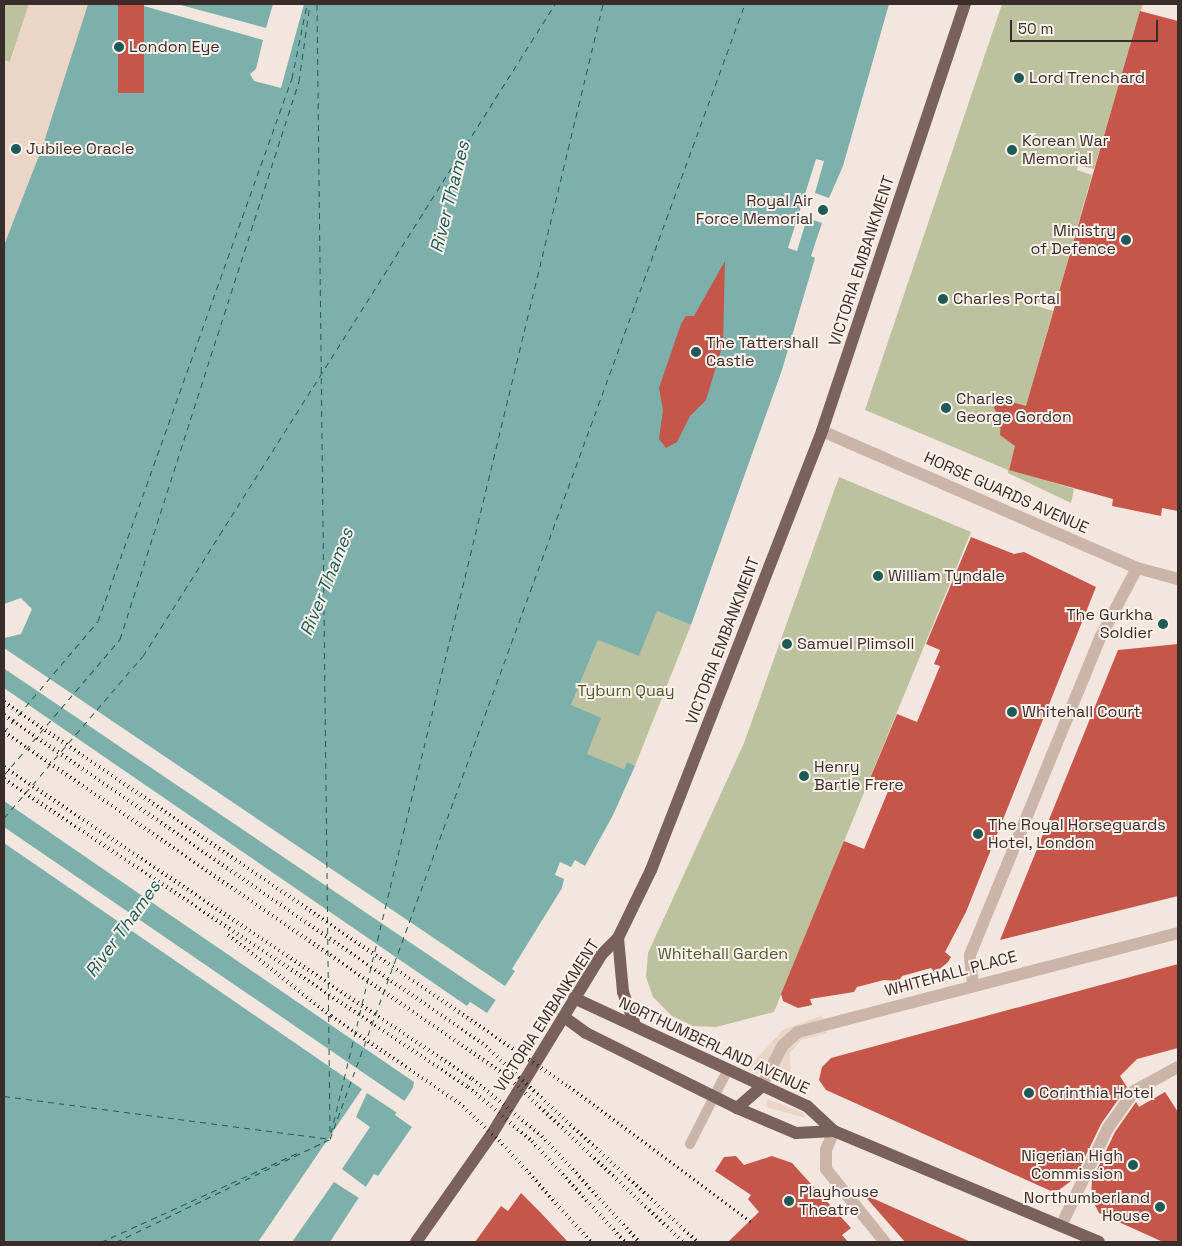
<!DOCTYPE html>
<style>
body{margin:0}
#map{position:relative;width:1182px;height:1246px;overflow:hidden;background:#f3e6df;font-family:"Space Grotesk",sans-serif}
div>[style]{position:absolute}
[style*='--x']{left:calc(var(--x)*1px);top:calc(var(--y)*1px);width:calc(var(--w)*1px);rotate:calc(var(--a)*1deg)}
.green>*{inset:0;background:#bcc29e}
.plaza>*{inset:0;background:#ebd5c6}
.water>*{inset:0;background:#7db0ab}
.pier>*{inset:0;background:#f3e6df;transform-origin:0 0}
.ferry>*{height:1px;margin-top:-0.5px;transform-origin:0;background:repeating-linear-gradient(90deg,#1f5b56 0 6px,transparent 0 11px)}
.building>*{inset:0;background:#c6554a;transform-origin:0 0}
.lane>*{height:10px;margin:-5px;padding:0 5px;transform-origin:5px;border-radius:5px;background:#cbb4aa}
.street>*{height:12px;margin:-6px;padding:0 6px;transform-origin:6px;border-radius:6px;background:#cbb4aa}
.primary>*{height:12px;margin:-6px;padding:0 6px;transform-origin:6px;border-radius:6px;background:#7b615b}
.rail>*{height:4px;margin-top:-2px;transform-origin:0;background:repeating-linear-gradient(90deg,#392c2a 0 1px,transparent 0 5px)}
.dots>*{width:14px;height:14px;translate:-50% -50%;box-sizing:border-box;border:2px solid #faf1eb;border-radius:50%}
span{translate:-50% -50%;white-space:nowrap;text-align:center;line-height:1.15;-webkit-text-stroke:4px #faf1eb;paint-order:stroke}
.poi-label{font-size:16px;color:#392c2a}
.left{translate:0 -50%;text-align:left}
.right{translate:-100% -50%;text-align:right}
.street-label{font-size:16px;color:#392c2a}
.park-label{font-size:16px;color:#4e572d}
.water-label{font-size:18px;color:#1f5b56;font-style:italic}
.frame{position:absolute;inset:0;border:5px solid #392c2a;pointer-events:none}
.scale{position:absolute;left:1010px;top:20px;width:148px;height:22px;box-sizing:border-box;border:2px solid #392c2a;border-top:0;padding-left:6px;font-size:15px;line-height:18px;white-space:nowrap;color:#392c2a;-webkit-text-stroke:4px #faf1eb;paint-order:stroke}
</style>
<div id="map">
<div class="green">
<div style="clip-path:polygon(4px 4px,29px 4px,4px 79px)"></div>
<div style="clip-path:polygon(1002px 4px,1143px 4px,1094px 169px,1078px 165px,1077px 170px,1092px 175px,1055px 306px,1039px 302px,1037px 306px,1053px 311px,1009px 469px,1074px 489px,1071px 503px,1008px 473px,1008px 470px,865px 410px)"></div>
<div style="clip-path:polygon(839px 477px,971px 532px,774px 1012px,716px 1027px,693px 1026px,672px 1016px,653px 997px,646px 977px,648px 953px,744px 743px)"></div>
<div style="clip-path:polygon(657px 611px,691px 625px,635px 766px,627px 763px,624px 769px,586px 754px,571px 705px,598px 640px)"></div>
</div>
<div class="plaza">
<div style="clip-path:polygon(29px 4px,88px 4px,42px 148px,4px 245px,4px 60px,10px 62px)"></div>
<div style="clip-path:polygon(822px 1015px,827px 1033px,801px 1040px,790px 1053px,791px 1078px,803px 1095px,747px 1069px,783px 1030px)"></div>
<div style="clip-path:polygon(768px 1099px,804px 1113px,805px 1118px,766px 1107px)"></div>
</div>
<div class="water">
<div style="clip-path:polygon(88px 4px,889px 4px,843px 166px,829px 198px,815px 193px,824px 161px,816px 159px,788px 248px,797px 251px,807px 218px,822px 223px,811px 256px,815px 258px,782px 370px,691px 625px,657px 611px,639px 656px,598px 640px,571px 705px,601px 718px,587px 754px,624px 769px,627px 762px,635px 766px,613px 815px,585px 866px,575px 860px,571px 867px,560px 862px,555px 875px,564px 879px,562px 888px,512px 969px,515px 971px,487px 1013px,470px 1002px,395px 1115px,412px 1127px,378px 1176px,374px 1174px,330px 1242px,4px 1242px,4px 638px,21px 634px,32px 609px,21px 598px,4px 604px,4px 245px,42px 148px)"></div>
</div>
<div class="pier">
<div style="clip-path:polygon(137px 4px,177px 4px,266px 28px,273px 4px,304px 4px,281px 88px,254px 81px,250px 74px,256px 69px,263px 40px)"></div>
<div style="left:4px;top:648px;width:607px;height:17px;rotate:34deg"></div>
<div style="clip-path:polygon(4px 688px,467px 1006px,470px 1002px,489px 1015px,471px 1005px,412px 1094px,414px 1082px,4px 801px)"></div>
<div style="clip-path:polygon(4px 827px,406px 1102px,399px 1114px,367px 1093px,356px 1117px,370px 1127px,342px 1169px,366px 1187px,359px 1198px,334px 1182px,292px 1242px,258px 1242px,362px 1089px,4px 843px)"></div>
</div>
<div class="ferry">
<div style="--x:317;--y:4;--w:1134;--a:89.34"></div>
<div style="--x:4;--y:732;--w:145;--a:-49.7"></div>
<div style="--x:98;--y:621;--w:577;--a:-70.34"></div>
<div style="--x:292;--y:78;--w:76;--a:-78.5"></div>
<div style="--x:4;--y:775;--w:179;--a:-49.5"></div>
<div style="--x:120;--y:639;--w:586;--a:-72.21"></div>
<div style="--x:299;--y:81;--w:78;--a:-81.9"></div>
<div style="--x:4;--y:818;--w:213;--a:-49.4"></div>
<div style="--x:143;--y:656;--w:771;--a:-57.71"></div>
<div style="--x:4;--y:1096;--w:328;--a:7.5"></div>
<div style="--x:331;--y:1133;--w:1161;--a:-76.45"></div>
<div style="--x:101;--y:1242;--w:215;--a:-24.4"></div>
<div style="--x:116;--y:1242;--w:237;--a:-25.7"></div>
<div style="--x:330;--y:1139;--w:1208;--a:-69.92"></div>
</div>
<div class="building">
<div style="left:118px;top:4px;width:26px;height:89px"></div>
<div style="clip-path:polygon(1140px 11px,1178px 21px,1178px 511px,1162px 508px,1161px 516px,1112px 506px,1113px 499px,1009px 470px,1015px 446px,1000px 435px,1001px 421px,994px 408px,997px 398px,1026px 406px)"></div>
<div style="clip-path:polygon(725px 261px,723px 344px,706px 400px,690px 416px,677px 442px,666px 448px,659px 439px,663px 410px,659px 388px,681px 324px,686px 316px,694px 316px)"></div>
<div style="clip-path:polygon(971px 537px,1014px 554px,1024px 552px,1096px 587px,966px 912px,945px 952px,951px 957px,948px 962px,935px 973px,931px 968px,902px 976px,899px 981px,884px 980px,857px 987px,854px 992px,810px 999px,812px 1005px,798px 1008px,783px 1001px,781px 994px,844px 841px,864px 849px,889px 789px,869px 781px,897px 714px,917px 722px,940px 666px,934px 664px,940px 650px,926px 644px)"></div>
<div style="clip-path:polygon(1178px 644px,1178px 896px,1000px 940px,1118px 650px)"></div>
<div style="clip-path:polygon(1178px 964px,1178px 1048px,1137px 1059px,1120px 1076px,1127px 1087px,1101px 1124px,1075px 1178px,1059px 1190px,1051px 1191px,826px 1090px,819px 1080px,822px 1067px,831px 1058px)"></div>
<div style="clip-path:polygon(1165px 1092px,1178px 1112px,1178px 1242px,1163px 1242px,1099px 1213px,1091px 1197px,1092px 1180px,1115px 1132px,1136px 1102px,1139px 1107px)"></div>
<div style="clip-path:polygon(736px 1156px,744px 1165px,772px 1156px,792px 1163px,851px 1228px,842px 1235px,848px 1242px,728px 1242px,759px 1212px,748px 1199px,751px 1195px,715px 1171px,724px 1157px)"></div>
<div style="clip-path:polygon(521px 1193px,541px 1213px,568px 1242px,475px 1242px,501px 1206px,508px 1211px)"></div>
<div style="clip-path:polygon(863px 1194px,971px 1242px,905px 1242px)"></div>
</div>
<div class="lane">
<div style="--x:690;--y:1144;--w:82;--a:-63.1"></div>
</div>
<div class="street">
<div style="--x:822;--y:431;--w:344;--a:23.5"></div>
<div style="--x:1137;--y:568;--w:42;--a:15"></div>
<div style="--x:973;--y:985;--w:30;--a:-96"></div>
<div style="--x:970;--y:955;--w:345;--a:-67.7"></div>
<div style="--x:1101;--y:636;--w:77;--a:-62.1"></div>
<div style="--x:761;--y:1087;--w:47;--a:-62.4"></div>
<div style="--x:783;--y:1045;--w:20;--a:-41"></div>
<div style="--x:798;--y:1032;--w:393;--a:-14.6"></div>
<div style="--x:834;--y:1131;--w:21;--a:113"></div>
<div style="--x:826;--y:1150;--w:19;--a:90"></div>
<div style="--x:826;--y:1169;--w:94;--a:51.1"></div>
<div style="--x:1061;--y:1226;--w:109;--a:-64.4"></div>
<div style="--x:1108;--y:1128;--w:45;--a:-54.9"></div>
<div style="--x:1134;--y:1091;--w:50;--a:-28.6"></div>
</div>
<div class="primary">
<div style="--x:618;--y:938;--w:54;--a:84.7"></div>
<div style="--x:623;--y:992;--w:35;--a:70"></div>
<div style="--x:574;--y:998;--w:257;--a:24.9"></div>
<div style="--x:807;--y:1106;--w:37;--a:43"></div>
<div style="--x:834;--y:1131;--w:287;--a:22.7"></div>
<div style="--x:564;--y:1017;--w:27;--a:36"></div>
<div style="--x:586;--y:1033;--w:169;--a:26.4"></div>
<div style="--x:737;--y:1108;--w:64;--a:23"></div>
<div style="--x:796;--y:1133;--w:38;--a:-3"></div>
<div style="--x:737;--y:1108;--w:32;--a:-41"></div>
<div style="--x:416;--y:1242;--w:132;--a:-54.9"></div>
<div style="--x:492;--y:1134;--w:211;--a:-58.6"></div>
<div style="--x:602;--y:954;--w:23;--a:-45"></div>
<div style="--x:618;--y:938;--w:76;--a:-64.1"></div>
<div style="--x:651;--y:870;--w:471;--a:-68.7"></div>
<div style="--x:822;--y:431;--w:450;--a:-71.5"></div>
</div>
<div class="rail">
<div style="--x:4;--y:702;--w:684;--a:34.27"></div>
<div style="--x:569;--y:1087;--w:227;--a:36.6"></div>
<div style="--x:4;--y:715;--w:580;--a:34.46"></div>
<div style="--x:482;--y:1043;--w:294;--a:42.7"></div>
<div style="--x:4;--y:732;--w:609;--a:34.37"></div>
<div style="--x:507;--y:1076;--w:242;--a:43.3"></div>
<div style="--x:4;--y:767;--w:562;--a:33.69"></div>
<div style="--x:472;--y:1079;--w:90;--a:39.2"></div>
<div style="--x:542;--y:1136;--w:144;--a:47.5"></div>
<div style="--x:4;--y:779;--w:557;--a:33.58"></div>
<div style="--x:468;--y:1087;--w:84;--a:40.2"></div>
<div style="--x:532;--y:1141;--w:137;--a:47.4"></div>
<div style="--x:228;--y:935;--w:131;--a:38.2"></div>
<div style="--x:331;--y:1016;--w:155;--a:34.2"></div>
<div style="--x:459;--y:1103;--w:54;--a:42.8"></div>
<div style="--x:499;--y:1140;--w:137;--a:48"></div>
</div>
<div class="dots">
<div style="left:119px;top:47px;background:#1f5b56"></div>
<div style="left:1019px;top:78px;background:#1f5b56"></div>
<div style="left:16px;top:149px;background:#1f5b56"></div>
<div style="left:1012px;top:150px;background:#1f5b56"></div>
<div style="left:823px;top:210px;background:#1f5b56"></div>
<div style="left:1126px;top:240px;background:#1f5b56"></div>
<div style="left:943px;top:299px;background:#1f5b56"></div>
<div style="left:696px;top:352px;background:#1f5b56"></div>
<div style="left:946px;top:408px;background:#1f5b56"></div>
<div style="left:878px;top:576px;background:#1f5b56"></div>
<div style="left:1163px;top:624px;background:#1f5b56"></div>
<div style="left:787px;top:644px;background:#1f5b56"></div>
<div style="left:1012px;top:712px;background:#1f5b56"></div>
<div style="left:804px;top:776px;background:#1f5b56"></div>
<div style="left:978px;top:834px;background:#1f5b56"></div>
<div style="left:1029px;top:1093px;background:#1f5b56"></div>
<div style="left:1133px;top:1165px;background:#1f5b56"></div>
<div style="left:789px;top:1201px;background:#1f5b56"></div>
<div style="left:1160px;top:1207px;background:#1f5b56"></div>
</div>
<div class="poi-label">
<span class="left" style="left:129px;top:47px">London Eye</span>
<span class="left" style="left:1029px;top:78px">Lord Trenchard</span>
<span class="left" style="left:1022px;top:150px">Korean War<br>Memorial</span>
<span class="left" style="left:26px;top:149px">Jubilee Oracle</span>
<span class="right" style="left:813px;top:210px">Royal Air<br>Force Memorial</span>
<span class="right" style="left:1116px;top:240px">Ministry<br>of Defence</span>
<span class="left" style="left:953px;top:299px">Charles Portal</span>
<span class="left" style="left:706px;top:352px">The Tattershall<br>Castle</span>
<span class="left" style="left:956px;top:408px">Charles<br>George Gordon</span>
<span class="left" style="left:888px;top:576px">William Tyndale</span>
<span class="right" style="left:1153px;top:624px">The Gurkha<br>Soldier</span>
<span class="left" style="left:797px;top:644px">Samuel Plimsoll</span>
<span class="left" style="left:1022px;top:712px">Whitehall Court</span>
<span class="left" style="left:814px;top:776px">Henry<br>Bartle Frere</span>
<span class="left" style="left:988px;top:834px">The Royal Horseguards<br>Hotel, London</span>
<span class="left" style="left:1039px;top:1093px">Corinthia Hotel</span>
<span class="right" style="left:1123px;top:1165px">Nigerian High<br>Commission</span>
<span class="left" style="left:799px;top:1201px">Playhouse<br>Theatre</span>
<span class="right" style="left:1150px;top:1207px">Northumberland<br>House</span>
</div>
<div class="street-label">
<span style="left:862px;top:261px;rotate:-72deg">VICTORIA EMBANKMENT</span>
<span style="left:1006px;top:493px;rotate:24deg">HORSE GUARDS AVENUE</span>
<span style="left:723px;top:641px;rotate:-69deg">VICTORIA EMBANKMENT</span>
<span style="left:951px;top:974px;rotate:-15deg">WHITEHALL PLACE</span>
<span style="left:547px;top:1016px;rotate:-57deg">VICTORIA EMBANKMENT</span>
<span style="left:714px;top:1046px;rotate:25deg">NORTHUMBERLAND AVENUE</span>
</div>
<div class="park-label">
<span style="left:626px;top:691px">Tyburn Quay</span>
<span style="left:723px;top:954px">Whitehall Garden</span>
</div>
<div class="water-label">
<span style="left:450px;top:197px;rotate:-76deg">River Thames</span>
<span style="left:327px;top:582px;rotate:-68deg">River Thames</span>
<span style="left:123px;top:929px;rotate:-54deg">River Thames</span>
</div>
<div class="frame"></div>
<div class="scale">50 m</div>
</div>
